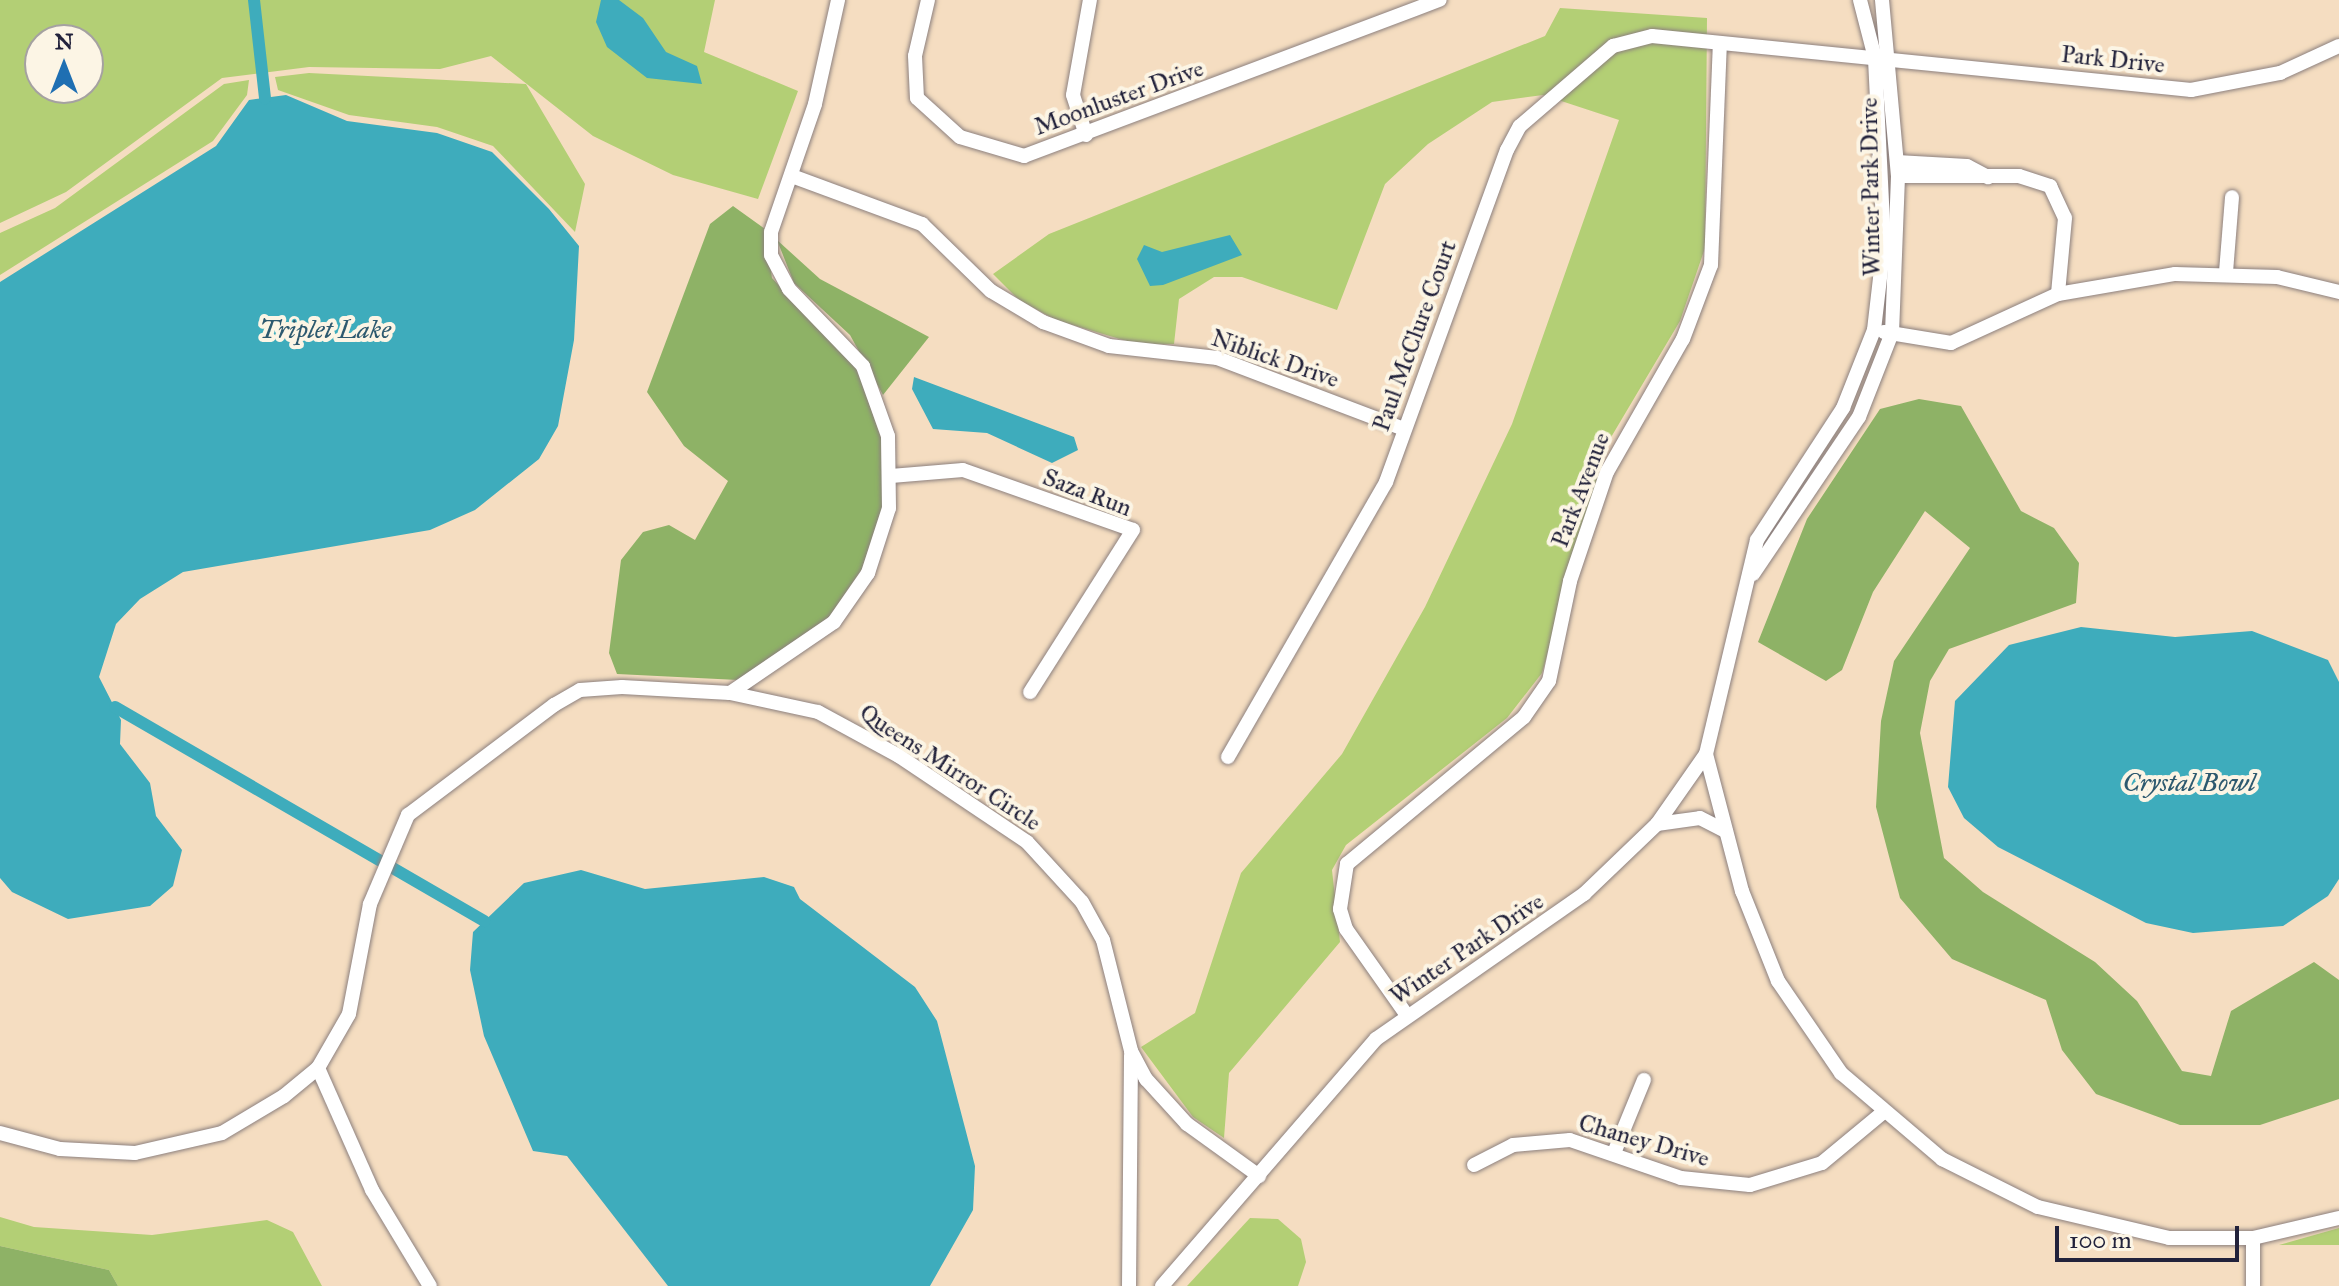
<!DOCTYPE html>
<style>
body{margin:0}
#map{position:relative;width:2339px;height:1286px;overflow:hidden;background:#f5ddc1;font-family:"IM FELL Great Primer",serif}
div>[style]{position:absolute}
[style*='--x']{left:calc(var(--x)*1px);top:calc(var(--y)*1px);width:calc(var(--w)*1px);rotate:calc(var(--a)*1deg)}
.green>*{inset:0;background:#b3cf75}
.forest>*{inset:0;background:#8eb266}
.water>*{inset:0;background:#3eacbc}
.canal>*{height:12px;margin:-6px;padding:0 6px;transform-origin:6px;border-radius:6px;background:#3eacbc}
.roads{filter:drop-shadow(0 0 2px #8c807e) drop-shadow(0 0 2px #8c807e)}
.minor>*{height:14px;margin:-7px;padding:0 7px;transform-origin:7px;border-radius:7px;background:#fff}
span{translate:-50% -50%;white-space:nowrap;text-align:center;line-height:1.15;-webkit-text-stroke:8px #fcf5e5;paint-order:stroke}
.street-label{font-size:24px;color:#22223b}
.water-label{font-size:26px;color:#2d596f;font-style:italic}
.north{position:absolute;left:24px;top:24px;width:80px;height:80px;box-sizing:border-box;background:#fcf5e5;border:2px solid #a5a1a1;border-radius:50%;rotate:0deg;font-size:22px;font-weight:700;line-height:32px;text-align:center;color:#22223b}
.north::after{content:'';display:block;margin:auto;width:28px;height:36px;background:#1f6fb2;clip-path:polygon(50% 0,100% 100%,50% 72%,0 100%)}
.scale{position:absolute;left:2055px;top:1226px;width:184px;height:36px;box-sizing:border-box;border:4px solid #22223b;border-top:0;padding-left:10px;font-size:24px;line-height:28px;white-space:nowrap;color:#22223b;-webkit-text-stroke:6px #fcf5e5;paint-order:stroke}
</style>
<div id="map">
<div class="green">
<div style="clip-path:polygon(evenodd,0 0,715px 0,704px 52px,798px 91px,758px 199px,673px 175px,593px 136px,491px 56px,440px 69px,309px 67px,222px 78px,66px 192px,0 223px,0 0,40px 40px,88px 40px,88px 88px,40px 88px,40px 40px)"></div>
<div style="clip-path:polygon(1560px 8px,1707px 18px,1705px 248px,1680px 321px,1607px 444px,1542px 673px,1507px 718px,1346px 845px,1332px 870px,1340px 942px,1229px 1073px,1224px 1138px,1193px 1117px,1141px 1047px,1195px 1013px,1241px 873px,1342px 754px,1425px 607px,1512px 424px,1619px 120px,1543px 95px,1492px 102px,1428px 144px,1385px 184px,1337px 310px,1242px 277px,1214px 277px,1179px 299px,1174px 344px,1140px 345px,1056px 320px,1019px 300px,993px 274px,1049px 234px,1545px 36px)"></div>
<div style="clip-path:polygon(309px 73px,526px 84px,585px 184px,575px 232px,493px 146px,437px 127px,349px 115px,278px 90px,275px 77px)"></div>
<div style="clip-path:polygon(249px 80px,247px 95px,213px 141px,0 275px,0 233px,55px 208px,224px 84px)"></div>
<div style="clip-path:polygon(0 1217px,34px 1227px,152px 1235px,267px 1220px,293px 1232px,322px 1286px,118px 1286px,109px 1270px,0 1246px)"></div>
<div style="clip-path:polygon(1250px 1218px,1278px 1219px,1301px 1239px,1306px 1262px,1298px 1286px,1187px 1286px)"></div>
<div style="clip-path:polygon(2339px 1228px,2339px 1245px,2279px 1245px)"></div>
</div>
<div class="forest">
<div style="clip-path:polygon(733px 206px,765px 229px,772px 278px,858px 370px,881px 438px,883px 507px,862px 569px,829px 617px,738px 680px,617px 674px,609px 653px,621px 560px,643px 532px,669px 525px,695px 540px,728px 481px,684px 446px,647px 392px,710px 224px)"></div>
<div style="clip-path:polygon(777px 240px,820px 279px,929px 337px,883px 395px,850px 335px,794px 283px)"></div>
<div style="clip-path:polygon(1919px 399px,1961px 406px,2021px 511px,2054px 528px,2079px 563px,2076px 603px,1949px 649px,1930px 681px,1920px 733px,1944px 858px,1983px 892px,2095px 962px,2137px 1001px,2182px 1071px,2211px 1076px,2231px 1011px,2314px 962px,2339px 980px,2339px 1099px,2260px 1125px,2180px 1125px,2096px 1094px,2062px 1050px,2046px 1000px,1952px 959px,1900px 898px,1876px 807px,1881px 721px,1894px 661px,1970px 548px,1925px 511px,1873px 592px,1842px 670px,1826px 681px,1758px 642px,1807px 519px,1880px 409px)"></div>
<div style="clip-path:polygon(0 1246px,109px 1270px,118px 1286px,0 1286px)"></div>
</div>
<div class="water">
<div style="clip-path:polygon(601px 0,619px 0,643px 18px,666px 52px,697px 66px,702px 84px,647px 78px,607px 47px,596px 22px)"></div>
<div style="clip-path:polygon(286px 95px,347px 121px,437px 133px,492px 152px,549px 209px,579px 246px,574px 340px,558px 426px,539px 459px,475px 510px,430px 530px,183px 572px,140px 599px,116px 624px,99px 677px,121px 720px,120px 744px,150px 783px,156px 816px,182px 850px,173px 886px,150px 906px,68px 919px,12px 892px,0 878px,0 282px,216px 146px,249px 100px)"></div>
<div style="clip-path:polygon(1230px 235px,1242px 255px,1163px 285px,1150px 286px,1137px 259px,1144px 245px,1162px 252px)"></div>
<div style="clip-path:polygon(914px 377px,1074px 437px,1078px 450px,1052px 463px,987px 433px,933px 429px,912px 389px)"></div>
<div style="clip-path:polygon(2081px 627px,2175px 637px,2252px 631px,2328px 660px,2339px 682px,2339px 879px,2328px 896px,2283px 926px,2193px 933px,2146px 923px,1998px 847px,1964px 818px,1948px 787px,1955px 701px,2009px 645px)"></div>
<div style="clip-path:polygon(581px 870px,645px 889px,764px 877px,794px 887px,800px 899px,915px 987px,937px 1021px,975px 1166px,973px 1210px,930px 1286px,668px 1286px,567px 1156px,533px 1151px,484px 1036px,470px 970px,473px 932px,524px 883px)"></div>
</div>
<div class="canal">
<div style="--x:254;--y:0;--w:99;--a:83.6"></div>
<div style="--x:115;--y:707;--w:427;--a:30.1"></div>
</div>
<div class="roads">
<div class="minor">
<div style="--x:928;--y:0;--w:57;--a:103.1"></div>
<div style="--x:915;--y:56;--w:42;--a:87.3"></div>
<div style="--x:917;--y:98;--w:58;--a:42.2"></div>
<div style="--x:960;--y:137;--w:67;--a:16.5"></div>
<div style="--x:1024;--y:156;--w:444;--a:-20.6"></div>
<div style="--x:1086;--y:135;--w:42;--a:-108"></div>
<div style="--x:1073;--y:95;--w:97;--a:-79.9"></div>
<div style="--x:1897;--y:162;--w:70;--a:3.3"></div>
<div style="--x:1967;--y:166;--w:24;--a:28"></div>
<div style="--x:792;--y:176;--w:139;--a:20.3"></div>
<div style="--x:922;--y:224;--w:96;--a:44.2"></div>
<div style="--x:991;--y:291;--w:61;--a:30.8"></div>
<div style="--x:1043;--y:322;--w:70;--a:20"></div>
<div style="--x:1109;--y:346;--w:109;--a:6.3"></div>
<div style="--x:1217;--y:358;--w:200;--a:20.8"></div>
<div style="--x:1898;--y:176;--w:121;--a:0"></div>
<div style="--x:2019;--y:176;--w:33;--a:18"></div>
<div style="--x:2050;--y:186;--w:35;--a:65"></div>
<div style="--x:2065;--y:218;--w:76;--a:95.3"></div>
<div style="--x:2226;--y:272;--w:75;--a:-85.4"></div>
<div style="--x:1884;--y:332;--w:68;--a:9.3"></div>
<div style="--x:1951;--y:343;--w:118;--a:-24.6"></div>
<div style="--x:2058;--y:294;--w:119;--a:-9.7"></div>
<div style="--x:2175;--y:274;--w:102;--a:1.7"></div>
<div style="--x:2277;--y:277;--w:64;--a:13.6"></div>
<div style="--x:891;--y:476;--w:72;--a:-4.8"></div>
<div style="--x:963;--y:470;--w:180;--a:19.4"></div>
<div style="--x:1133;--y:530;--w:192;--a:122.4"></div>
<div style="--x:1753;--y:574;--w:189;--a:-56"></div>
<div style="--x:1859;--y:417;--w:90;--a:-68.6"></div>
<div style="--x:1892;--y:333;--w:157;--a:-87.8"></div>
<div style="--x:1898;--y:176;--w:177;--a:-95.2"></div>
<div style="--x:730;--y:693;--w:126;--a:-34.3"></div>
<div style="--x:834;--y:622;--w:60;--a:-55.2"></div>
<div style="--x:868;--y:573;--w:68;--a:-72.1"></div>
<div style="--x:889;--y:508;--w:72;--a:-90.8"></div>
<div style="--x:888;--y:436;--w:74;--a:-109.7"></div>
<div style="--x:863;--y:366;--w:107;--a:-133.9"></div>
<div style="--x:789;--y:289;--w:38;--a:-118"></div>
<div style="--x:771;--y:255;--w:23;--a:-90"></div>
<div style="--x:771;--y:232;--w:135;--a:-71"></div>
<div style="--x:815;--y:104;--w:107;--a:-77.5"></div>
<div style="--x:1706;--y:754;--w:142;--a:75.3"></div>
<div style="--x:1742;--y:891;--w:97;--a:68.2"></div>
<div style="--x:1778;--y:981;--w:112;--a:55.6"></div>
<div style="--x:1841;--y:1073;--w:133;--a:40.4"></div>
<div style="--x:1942;--y:1159;--w:107;--a:26.6"></div>
<div style="--x:2038;--y:1207;--w:135;--a:13.3"></div>
<div style="--x:2169;--y:1238;--w:84;--a:0"></div>
<div style="--x:2253;--y:1238;--w:88;--a:-13.1"></div>
<div style="--x:1228;--y:757;--w:317;--a:-60.1"></div>
<div style="--x:1386;--y:482;--w:353;--a:-70"></div>
<div style="--x:1507;--y:150;--w:27;--a:-62"></div>
<div style="--x:1520;--y:126;--w:123;--a:-40.7"></div>
<div style="--x:1613;--y:46;--w:40;--a:-14.4"></div>
<div style="--x:1652;--y:36;--w:542;--a:5.72"></div>
<div style="--x:2191;--y:90;--w:91;--a:-10.8"></div>
<div style="--x:2280;--y:73;--w:65;--a:-24.6"></div>
<div style="--x:1657;--y:824;--w:43;--a:-7.9"></div>
<div style="--x:1700;--y:818;--w:29;--a:27"></div>
<div style="--x:1406;--y:1014;--w:104;--a:-125.2"></div>
<div style="--x:1346;--y:929;--w:21;--a:-107"></div>
<div style="--x:1340;--y:909;--w:46;--a:-81.2"></div>
<div style="--x:1347;--y:864;--w:230;--a:-39.7"></div>
<div style="--x:1524;--y:717;--w:44;--a:-55.2"></div>
<div style="--x:1549;--y:681;--w:102;--a:-78.1"></div>
<div style="--x:1570;--y:581;--w:115;--a:-71.3"></div>
<div style="--x:1607;--y:472;--w:153;--a:-60.3"></div>
<div style="--x:1683;--y:339;--w:79;--a:-69.3"></div>
<div style="--x:1711;--y:265;--w:222;--a:-87.7"></div>
<div style="--x:318;--y:1068;--w:133;--a:66.1"></div>
<div style="--x:372;--y:1190;--w:112;--a:58.9"></div>
<div style="--x:0;--y:1133;--w:62;--a:14.9"></div>
<div style="--x:60;--y:1149;--w:75;--a:3.1"></div>
<div style="--x:135;--y:1153;--w:89;--a:-12.9"></div>
<div style="--x:222;--y:1133;--w:72;--a:-30.8"></div>
<div style="--x:284;--y:1096;--w:44;--a:-39.5"></div>
<div style="--x:318;--y:1068;--w:62;--a:-60.1"></div>
<div style="--x:349;--y:1014;--w:112;--a:-79.2"></div>
<div style="--x:370;--y:904;--w:97;--a:-66.9"></div>
<div style="--x:408;--y:815;--w:183;--a:-37"></div>
<div style="--x:554;--y:705;--w:30;--a:-30"></div>
<div style="--x:580;--y:690;--w:42;--a:-4.1"></div>
<div style="--x:622;--y:687;--w:108;--a:3.2"></div>
<div style="--x:730;--y:693;--w:90;--a:12.2"></div>
<div style="--x:818;--y:712;--w:92;--a:28.5"></div>
<div style="--x:899;--y:756;--w:154;--a:33.9"></div>
<div style="--x:1027;--y:842;--w:81;--a:47.5"></div>
<div style="--x:1082;--y:902;--w:43;--a:61.1"></div>
<div style="--x:1103;--y:940;--w:114;--a:75.8"></div>
<div style="--x:1131;--y:1051;--w:32;--a:62"></div>
<div style="--x:1146;--y:1079;--w:61;--a:47.7"></div>
<div style="--x:1187;--y:1124;--w:89;--a:35.8"></div>
<div style="--x:1614;--y:1153;--w:79;--a:-67.7"></div>
<div style="--x:1474;--y:1165;--w:44;--a:-27.1"></div>
<div style="--x:1513;--y:1145;--w:57;--a:-5"></div>
<div style="--x:1570;--y:1140;--w:117;--a:18.9"></div>
<div style="--x:1681;--y:1178;--w:69;--a:5.8"></div>
<div style="--x:1750;--y:1185;--w:75;--a:-17"></div>
<div style="--x:1822;--y:1163;--w:77;--a:-39.7"></div>
<div style="--x:2253;--y:1238;--w:48;--a:90"></div>
<div style="--x:1129;--y:1286;--w:231;--a:-89.5"></div>
<div style="--x:1162;--y:1286;--w:327;--a:-49.1"></div>
<div style="--x:1376;--y:1039;--w:254;--a:-34.9"></div>
<div style="--x:1584;--y:894;--w:101;--a:-43.8"></div>
<div style="--x:1657;--y:824;--w:85;--a:-55"></div>
<div style="--x:1706;--y:754;--w:220;--a:-76.6"></div>
<div style="--x:1757;--y:540;--w:158;--a:-56.9"></div>
<div style="--x:1843;--y:408;--w:84;--a:-68.3"></div>
<div style="--x:1874;--y:330;--w:88;--a:-83.4"></div>
<div style="--x:1884;--y:243;--w:185;--a:-92.8"></div>
<div style="--x:1875;--y:58;--w:60;--a:-104.5"></div>
</div>
</div>
<div class="street-label">
<span style="left:2113px;top:60px;rotate:6deg">Park Drive</span>
<span style="left:1119px;top:98px;rotate:-20deg">Moonluster Drive</span>
<span style="left:1871px;top:187px;rotate:-91deg">Winter Park Drive</span>
<span style="left:1415px;top:336px;rotate:-70deg">Paul McClure Court</span>
<span style="left:1275px;top:359px;rotate:19deg">Niblick Drive</span>
<span style="left:1581px;top:490px;rotate:-69deg">Park Avenue</span>
<span style="left:1087px;top:493px;rotate:21deg">Saza Run</span>
<span style="left:950px;top:768px;rotate:33deg">Queens Mirror Circle</span>
<span style="left:1467px;top:949px;rotate:-34deg">Winter Park Drive</span>
<span style="left:1644px;top:1141px;rotate:16deg">Chaney Drive</span>
</div>
<div class="water-label">
<span style="left:325px;top:330px">Triplet Lake</span>
<span style="left:2189px;top:783px">Crystal Bowl</span>
</div>
<div class="north">N</div>
<div class="scale">100 m</div>
</div>
